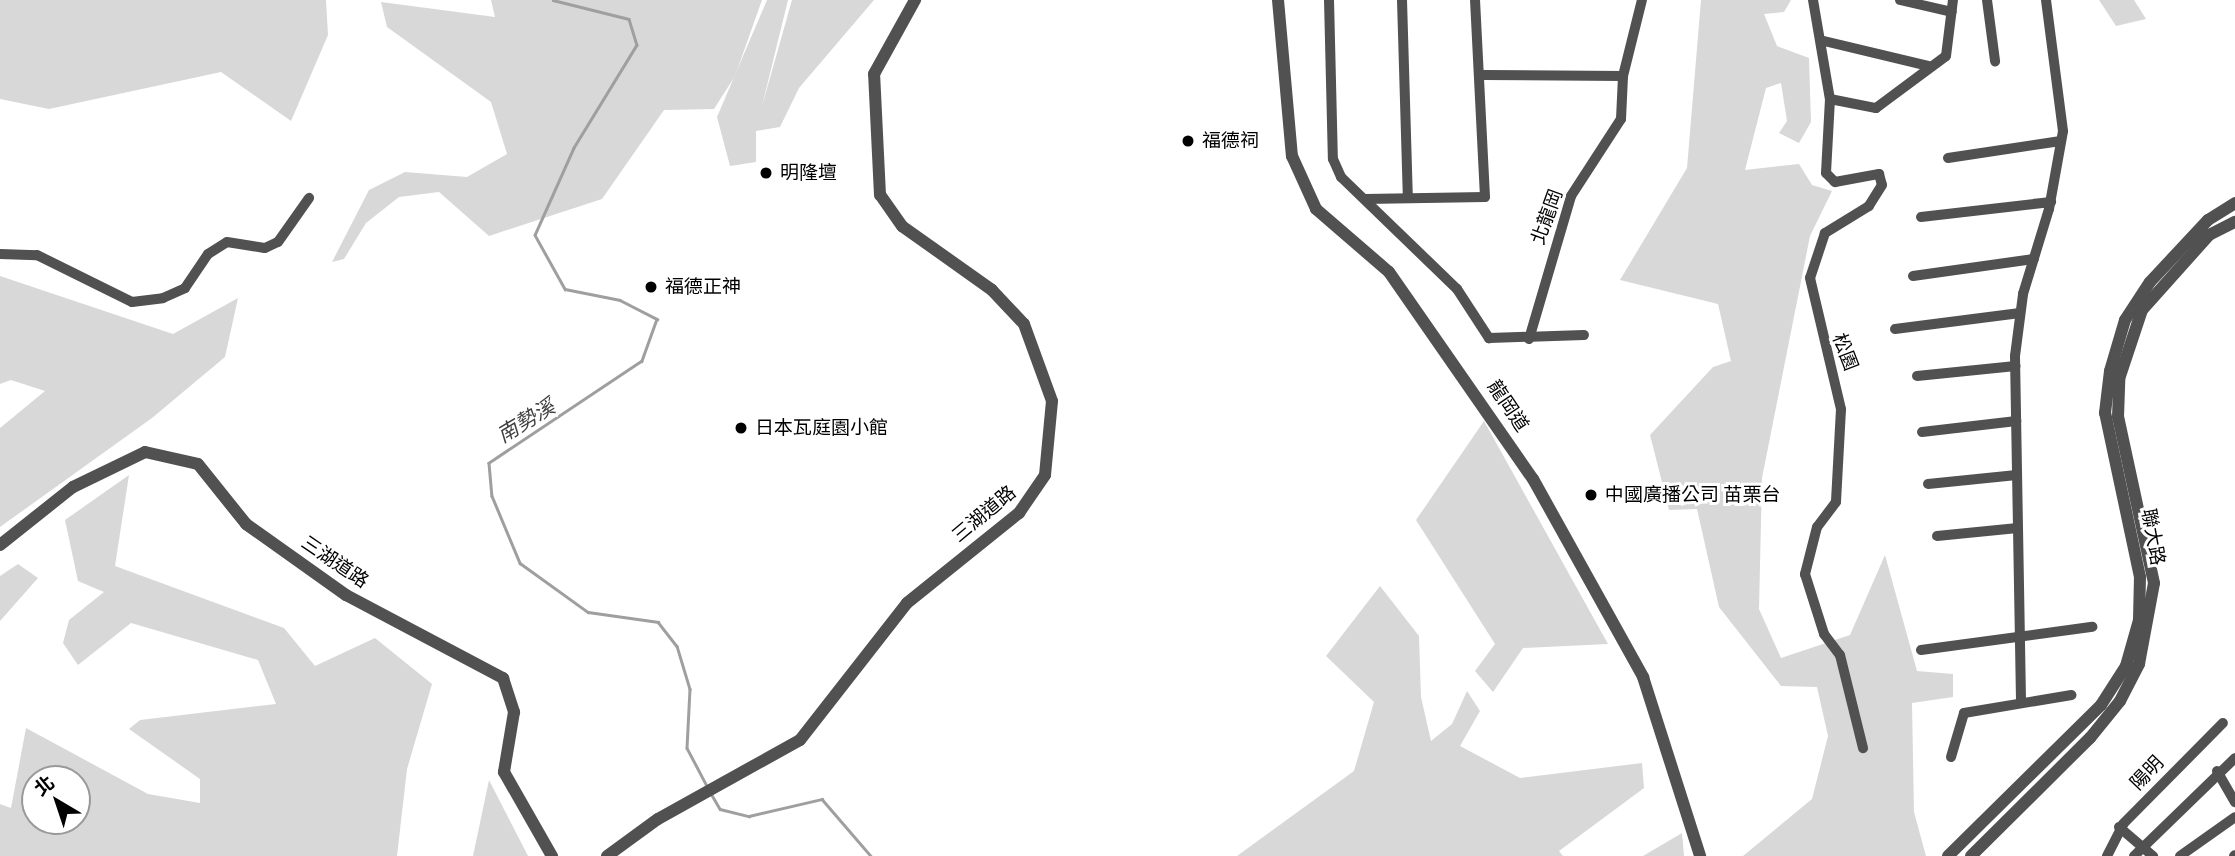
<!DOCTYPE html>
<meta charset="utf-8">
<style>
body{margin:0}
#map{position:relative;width:2235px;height:856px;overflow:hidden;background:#fff;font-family:"Public Sans","Noto Sans TC",sans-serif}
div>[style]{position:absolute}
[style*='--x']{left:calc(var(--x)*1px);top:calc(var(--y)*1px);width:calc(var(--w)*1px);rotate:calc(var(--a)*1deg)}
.green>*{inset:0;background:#d8d8d8}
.stream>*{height:2.5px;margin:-1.25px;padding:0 1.25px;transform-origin:1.25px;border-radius:1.25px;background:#9f9f9f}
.minor>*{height:10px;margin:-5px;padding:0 5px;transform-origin:5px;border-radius:5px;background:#515151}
.tertiary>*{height:12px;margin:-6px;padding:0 6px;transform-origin:6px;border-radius:6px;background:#515151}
.dots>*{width:19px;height:19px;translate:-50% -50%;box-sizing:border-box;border:4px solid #fff;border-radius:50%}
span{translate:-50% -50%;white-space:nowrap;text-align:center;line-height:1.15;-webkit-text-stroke:6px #fff;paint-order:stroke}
.poi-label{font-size:19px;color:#000}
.left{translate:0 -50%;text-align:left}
.street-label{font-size:19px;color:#000}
.water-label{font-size:21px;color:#404040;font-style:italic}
.north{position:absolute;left:21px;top:765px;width:70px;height:70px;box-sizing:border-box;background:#fff;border:2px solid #999;border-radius:50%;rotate:321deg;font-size:19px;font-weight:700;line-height:28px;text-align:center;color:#000}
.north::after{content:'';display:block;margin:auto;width:24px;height:32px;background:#000;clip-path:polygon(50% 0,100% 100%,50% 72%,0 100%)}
</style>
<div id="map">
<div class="green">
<div style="clip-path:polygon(0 0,326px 0,328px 35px,291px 121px,221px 72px,49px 109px,0 99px)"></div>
<div style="clip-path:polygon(491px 0,762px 0,735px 76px,714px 109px,664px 110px,602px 199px,489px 236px,439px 192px,399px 197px,366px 223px,344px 259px,332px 262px,369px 190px,405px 172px,467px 177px,507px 154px,491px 102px,387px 27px,381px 2px,495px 17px)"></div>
<div style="clip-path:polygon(767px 0,788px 0,762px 106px,792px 0,874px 0,799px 88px,780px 127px,756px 131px,756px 162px,730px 166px,717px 117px)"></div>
<div style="clip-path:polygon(1701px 0,1791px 0,1784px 12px,1764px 14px,1777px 46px,1809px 58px,1811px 122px,1799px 143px,1779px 133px,1787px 121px,1781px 83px,1766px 88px,1745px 170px,1799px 164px,1812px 185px,1832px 191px,1810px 236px,1762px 478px,1759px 609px,1781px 658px,1850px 635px,1885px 555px,1917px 671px,1953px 674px,1953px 697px,1912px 703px,1914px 812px,1926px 856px,1743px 856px,1812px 799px,1828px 736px,1817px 687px,1781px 686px,1719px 607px,1697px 509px,1669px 510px,1663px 486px,1650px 435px,1713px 367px,1731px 361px,1718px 304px,1620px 280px,1687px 168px)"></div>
<div style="clip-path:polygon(2099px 0,2134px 0,2146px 19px,2116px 26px)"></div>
<div style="clip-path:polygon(0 276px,173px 334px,238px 298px,225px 357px,152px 418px,0 527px,0 428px,45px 391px,11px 380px,0 384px)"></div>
<div style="clip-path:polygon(1484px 421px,1608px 644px,1523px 648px,1493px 692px,1475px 671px,1495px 644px,1416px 520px)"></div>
<div style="clip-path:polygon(evenodd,129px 475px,115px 566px,284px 628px,315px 666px,375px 638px,432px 684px,407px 769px,397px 856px,0 856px,0 804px,11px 808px,26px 728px,148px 794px,200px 803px,200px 779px,129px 729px,140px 720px,276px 704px,258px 660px,131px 623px,78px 665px,63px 643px,69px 620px,104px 592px,78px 581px,65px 520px,129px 475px,35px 779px,77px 779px,77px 821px,35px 821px,35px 779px)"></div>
<div style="clip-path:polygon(18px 564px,38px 578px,0 621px,0 576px)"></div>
<div style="clip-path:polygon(1380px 586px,1419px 636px,1421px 697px,1431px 741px,1452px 724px,1467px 691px,1480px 711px,1460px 746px,1520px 778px,1642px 763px,1644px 788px,1559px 851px,1563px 856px,1237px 856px,1354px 771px,1374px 702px,1326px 656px)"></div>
<div style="clip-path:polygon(489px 780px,528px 856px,473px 856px)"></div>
<div style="clip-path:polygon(1682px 833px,1684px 856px,1643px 856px)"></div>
</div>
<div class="stream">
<div style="--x:553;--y:0;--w:78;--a:14"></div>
<div style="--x:629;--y:19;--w:27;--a:73"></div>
<div style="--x:637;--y:45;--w:121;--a:121.5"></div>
<div style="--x:574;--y:148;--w:95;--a:114.1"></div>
<div style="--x:535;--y:235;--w:62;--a:60.9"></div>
<div style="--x:565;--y:289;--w:56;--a:11.3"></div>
<div style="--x:620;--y:300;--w:42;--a:27.2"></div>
<div style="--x:657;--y:319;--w:45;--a:109.7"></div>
<div style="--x:642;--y:361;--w:184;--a:146.3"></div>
<div style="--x:489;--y:463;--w:33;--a:85"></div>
<div style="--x:492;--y:496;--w:73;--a:67.3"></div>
<div style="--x:520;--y:563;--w:84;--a:35.8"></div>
<div style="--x:588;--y:612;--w:71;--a:8.1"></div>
<div style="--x:658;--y:622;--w:31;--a:52"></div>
<div style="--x:677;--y:646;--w:45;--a:73.2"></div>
<div style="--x:690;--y:689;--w:59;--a:92.9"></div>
<div style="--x:687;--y:748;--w:43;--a:62.2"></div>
<div style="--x:712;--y:795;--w:16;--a:60"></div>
<div style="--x:720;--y:809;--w:30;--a:14"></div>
<div style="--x:749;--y:816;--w:75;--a:-13.1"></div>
<div style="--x:822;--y:799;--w:75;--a:49.3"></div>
</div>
<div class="minor">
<div style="--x:1329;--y:0;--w:159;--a:88.6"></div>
<div style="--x:1333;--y:159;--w:20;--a:66"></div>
<div style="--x:1341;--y:177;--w:161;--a:44"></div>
<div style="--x:1457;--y:289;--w:59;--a:56.9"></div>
<div style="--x:1489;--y:338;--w:95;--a:-1.8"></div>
<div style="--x:1402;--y:0;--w:197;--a:88.3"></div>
<div style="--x:1813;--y:0;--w:100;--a:80.3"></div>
<div style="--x:1830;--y:99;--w:74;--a:93.1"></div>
<div style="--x:1826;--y:173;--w:13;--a:45"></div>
<div style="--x:1835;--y:182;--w:45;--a:-10.3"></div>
<div style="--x:1879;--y:174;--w:11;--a:75"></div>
<div style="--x:1882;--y:185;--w:25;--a:122"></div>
<div style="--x:1869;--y:206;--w:52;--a:148.5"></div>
<div style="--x:1825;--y:233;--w:47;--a:108.4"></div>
<div style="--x:1810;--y:278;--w:135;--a:76.7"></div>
<div style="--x:1841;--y:409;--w:93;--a:93.1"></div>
<div style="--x:1836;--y:502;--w:31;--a:127"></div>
<div style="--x:1817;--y:527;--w:49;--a:104.3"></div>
<div style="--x:1805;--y:574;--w:63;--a:72.4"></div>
<div style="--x:1824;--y:634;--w:26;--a:53"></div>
<div style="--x:1840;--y:655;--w:96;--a:76.1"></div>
<div style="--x:1900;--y:0;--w:53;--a:13"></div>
<div style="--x:1987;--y:0;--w:62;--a:82.5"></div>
<div style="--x:1824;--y:41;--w:107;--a:13.5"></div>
<div style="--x:1483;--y:75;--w:140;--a:0.4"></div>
<div style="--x:1830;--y:99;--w:47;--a:11.1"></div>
<div style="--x:1876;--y:108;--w:87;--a:-36.6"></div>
<div style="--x:1946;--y:56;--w:56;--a:-82.9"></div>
<div style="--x:1948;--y:158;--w:114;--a:-8.6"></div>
<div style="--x:1365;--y:199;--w:120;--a:-1"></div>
<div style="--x:1485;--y:197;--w:197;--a:-92.9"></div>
<div style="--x:1921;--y:217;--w:131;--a:-6.6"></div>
<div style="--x:0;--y:254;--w:37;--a:2"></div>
<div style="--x:37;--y:255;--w:106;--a:26.3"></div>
<div style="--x:132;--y:302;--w:31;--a:-7"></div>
<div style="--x:163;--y:298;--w:24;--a:-24"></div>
<div style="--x:185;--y:288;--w:41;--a:-55.9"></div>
<div style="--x:208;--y:254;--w:22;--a:-32"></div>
<div style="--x:227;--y:242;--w:38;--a:9"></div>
<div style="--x:265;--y:248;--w:14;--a:-25"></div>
<div style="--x:278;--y:242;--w:54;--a:-54.8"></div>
<div style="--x:1913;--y:276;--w:122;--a:-8"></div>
<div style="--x:1895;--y:329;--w:126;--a:-7.3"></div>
<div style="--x:1529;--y:339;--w:149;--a:-73.6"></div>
<div style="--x:1571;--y:196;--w:92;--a:-57"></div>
<div style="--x:1621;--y:119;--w:43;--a:-87.3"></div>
<div style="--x:1623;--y:76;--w:78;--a:-76"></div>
<div style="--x:1917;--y:376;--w:99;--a:-5.8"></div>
<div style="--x:1922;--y:432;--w:95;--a:-6.7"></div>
<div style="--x:1928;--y:484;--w:89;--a:-5.8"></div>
<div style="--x:1937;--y:536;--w:81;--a:-5.6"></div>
<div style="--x:1921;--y:650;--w:173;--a:-7.7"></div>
<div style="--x:2021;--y:700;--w:344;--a:-91"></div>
<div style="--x:2015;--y:356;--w:63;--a:-82.6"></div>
<div style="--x:2023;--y:294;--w:89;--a:-73"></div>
<div style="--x:2049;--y:209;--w:79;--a:-79.8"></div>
<div style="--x:2063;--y:131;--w:132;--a:-97.4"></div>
<div style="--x:1951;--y:757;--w:46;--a:-73.5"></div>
<div style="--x:1964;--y:713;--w:109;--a:-9.5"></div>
<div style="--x:2217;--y:771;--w:36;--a:60"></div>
<div style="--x:2119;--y:827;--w:45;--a:40.5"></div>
<div style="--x:2107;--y:856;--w:36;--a:-63"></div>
<div style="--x:2123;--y:824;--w:142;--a:-45.3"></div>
<div style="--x:2134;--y:856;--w:141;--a:-44.1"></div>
<div style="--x:2180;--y:856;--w:67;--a:-35.3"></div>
<div style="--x:2234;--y:856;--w:1;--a:-45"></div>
</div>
<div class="tertiary">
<div style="--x:1278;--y:0;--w:157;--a:84.9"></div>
<div style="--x:1292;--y:156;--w:58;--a:65.6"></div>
<div style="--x:1316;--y:209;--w:96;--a:40.8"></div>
<div style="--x:1389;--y:272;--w:252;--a:55.2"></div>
<div style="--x:1533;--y:479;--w:227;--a:60.9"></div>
<div style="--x:1643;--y:677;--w:188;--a:72.3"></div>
<div style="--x:0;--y:545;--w:93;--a:-38.5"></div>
<div style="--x:73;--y:487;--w:80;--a:-25.9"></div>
<div style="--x:145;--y:452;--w:54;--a:12.8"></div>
<div style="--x:198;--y:464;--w:77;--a:51.3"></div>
<div style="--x:246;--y:524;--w:123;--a:35.4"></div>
<div style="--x:346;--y:595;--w:178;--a:27.9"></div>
<div style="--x:503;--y:678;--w:36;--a:72"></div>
<div style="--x:514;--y:712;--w:61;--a:99.5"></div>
<div style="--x:504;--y:772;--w:97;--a:60.3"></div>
<div style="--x:607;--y:856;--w:63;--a:-36"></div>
<div style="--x:658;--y:819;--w:162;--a:-29.1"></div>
<div style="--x:800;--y:740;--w:174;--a:-52"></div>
<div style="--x:907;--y:603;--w:144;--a:-38.8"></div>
<div style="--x:1019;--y:513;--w:46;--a:-55.6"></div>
<div style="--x:1045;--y:475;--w:74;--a:-84.6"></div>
<div style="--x:1052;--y:401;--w:82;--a:-110"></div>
<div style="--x:1024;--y:324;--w:47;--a:-133.3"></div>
<div style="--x:992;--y:290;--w:110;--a:-144.6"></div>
<div style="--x:902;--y:226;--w:38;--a:-125"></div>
<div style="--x:880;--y:195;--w:121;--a:-92.8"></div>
<div style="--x:874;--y:74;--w:85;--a:-61"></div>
<div style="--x:1948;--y:856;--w:215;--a:-44.6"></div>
<div style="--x:2101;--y:705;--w:46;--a:-57.3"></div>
<div style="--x:2126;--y:666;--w:48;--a:-74.2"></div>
<div style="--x:2139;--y:620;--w:43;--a:-88.7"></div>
<div style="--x:2140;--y:577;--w:168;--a:-102"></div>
<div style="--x:2105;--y:413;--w:42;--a:-83.2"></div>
<div style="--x:2110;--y:371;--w:53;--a:-73.6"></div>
<div style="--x:2125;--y:320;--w:45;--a:-56.7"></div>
<div style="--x:2150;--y:282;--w:85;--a:-46.9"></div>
<div style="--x:2208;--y:220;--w:32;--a:-32"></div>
<div style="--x:1971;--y:856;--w:168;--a:-44.8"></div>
<div style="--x:2090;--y:738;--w:48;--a:-51"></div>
<div style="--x:2120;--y:701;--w:42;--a:-62.8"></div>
<div style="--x:2139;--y:664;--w:82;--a:-79.5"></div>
<div style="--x:2154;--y:583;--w:170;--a:-102.2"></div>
<div style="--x:2118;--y:417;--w:38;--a:-88"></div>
<div style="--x:2119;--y:379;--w:73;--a:-71.6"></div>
<div style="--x:2142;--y:310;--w:101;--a:-48.2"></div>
<div style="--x:2209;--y:235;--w:29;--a:-27"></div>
</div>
<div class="dots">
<div style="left:1188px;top:141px;background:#000"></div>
<div style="left:766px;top:173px;background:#000"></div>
<div style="left:651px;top:287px;background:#000"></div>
<div style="left:741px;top:428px;background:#000"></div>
<div style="left:1591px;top:495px;background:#000"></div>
</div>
<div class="poi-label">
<span class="left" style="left:1202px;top:141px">福德祠</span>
<span class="left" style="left:780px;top:173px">明隆壇</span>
<span class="left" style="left:665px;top:287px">福德正神</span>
<span class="left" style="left:755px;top:428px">日本瓦庭園小館</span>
<span class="left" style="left:1605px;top:495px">中國廣播公司 苗栗台</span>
</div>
<div class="street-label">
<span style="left:1547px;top:217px;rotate:-70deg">北龍岡</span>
<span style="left:1845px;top:352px;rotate:69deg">松園</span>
<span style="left:1508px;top:406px;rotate:56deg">龍岡道</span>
<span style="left:984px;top:514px;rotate:-40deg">三湖道路</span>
<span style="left:2153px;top:537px;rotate:80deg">聯大路</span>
<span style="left:335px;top:562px;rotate:34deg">三湖道路</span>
<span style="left:2147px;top:773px;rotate:-46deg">陽明</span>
</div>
<div class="water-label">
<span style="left:526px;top:421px;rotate:-31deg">南勢溪</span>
</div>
<div class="north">北</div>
</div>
